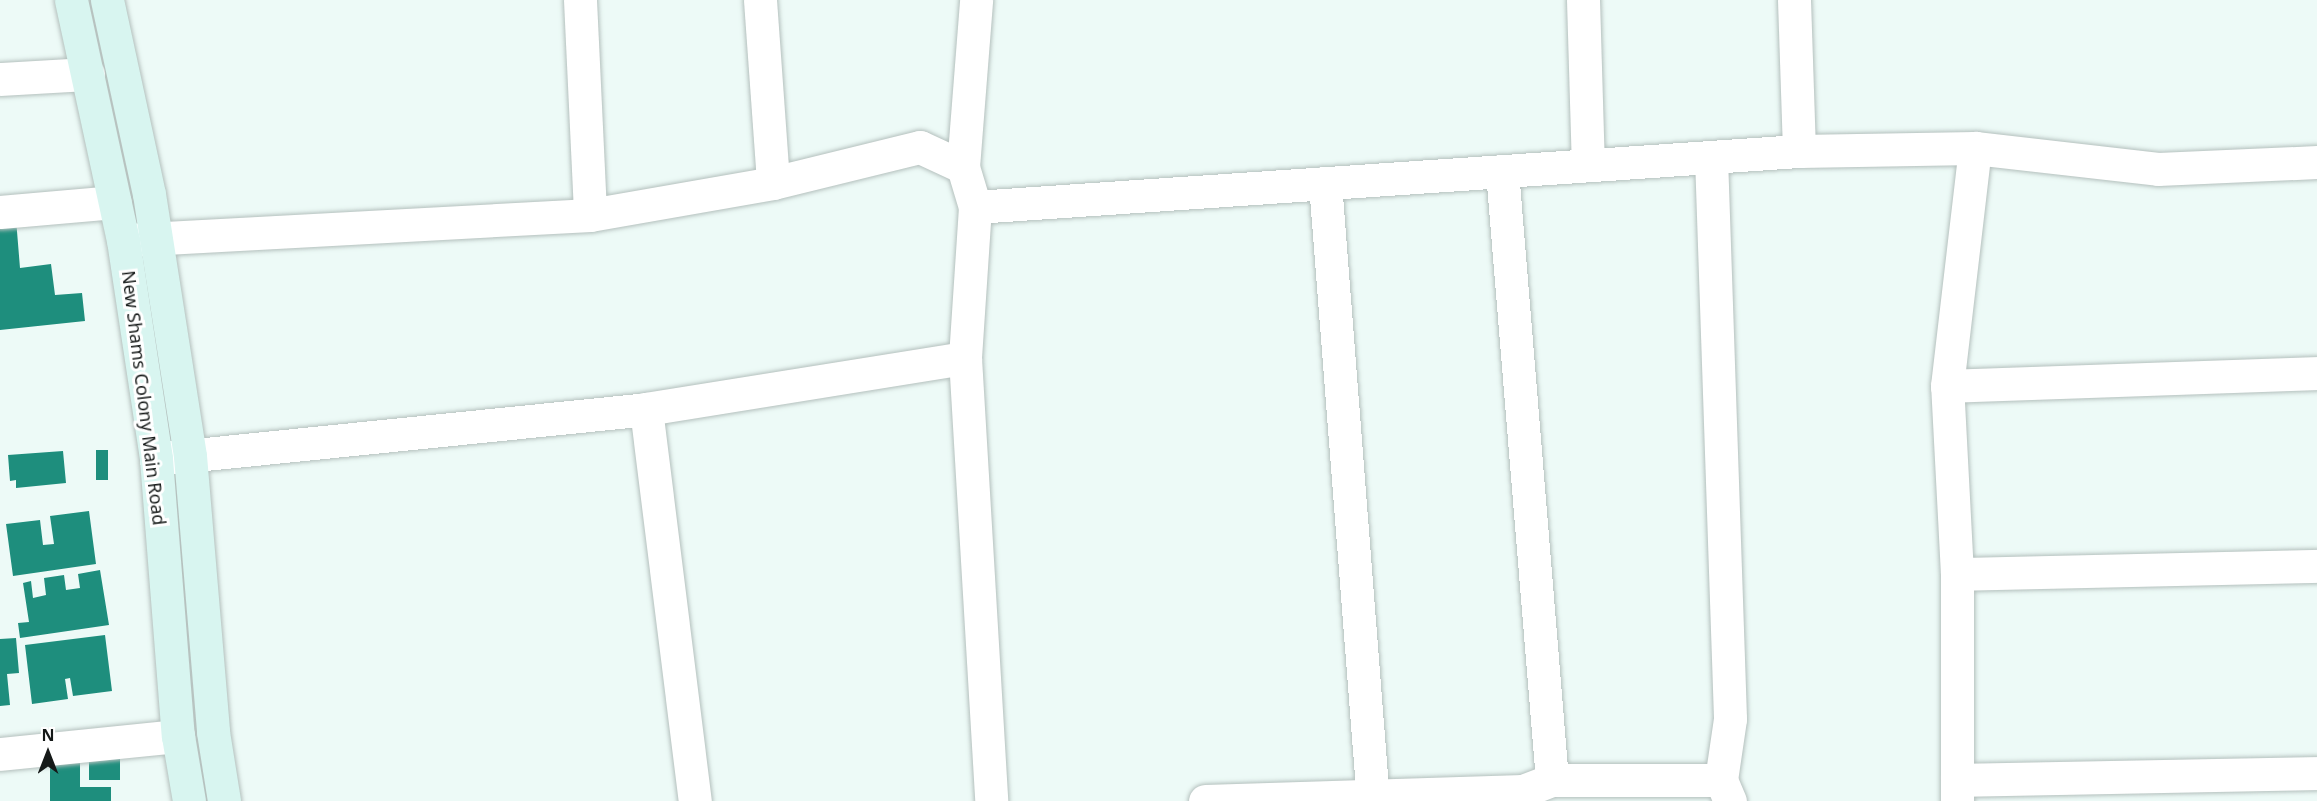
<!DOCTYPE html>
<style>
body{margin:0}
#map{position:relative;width:2317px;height:801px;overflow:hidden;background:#edfaf7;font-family:"Noto Sans",sans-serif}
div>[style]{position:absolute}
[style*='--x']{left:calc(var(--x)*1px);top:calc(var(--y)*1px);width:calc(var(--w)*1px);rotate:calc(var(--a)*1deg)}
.building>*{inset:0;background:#1e8e7d;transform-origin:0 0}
.roads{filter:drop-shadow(0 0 2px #b4c0bd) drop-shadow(0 0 2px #b4c0bd)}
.street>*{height:33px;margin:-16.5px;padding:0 16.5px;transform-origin:16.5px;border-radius:16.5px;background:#fff}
.secondary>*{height:33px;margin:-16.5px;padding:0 16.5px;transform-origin:16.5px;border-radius:16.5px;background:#d8f5f0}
span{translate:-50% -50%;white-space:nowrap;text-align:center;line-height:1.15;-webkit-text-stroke:6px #fff;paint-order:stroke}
.street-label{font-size:18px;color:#151918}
.north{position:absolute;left:18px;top:723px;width:60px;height:60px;-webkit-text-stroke:4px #fff;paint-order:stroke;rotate:0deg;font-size:16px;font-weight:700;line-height:24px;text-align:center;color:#151918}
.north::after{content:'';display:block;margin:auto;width:21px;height:27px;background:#151918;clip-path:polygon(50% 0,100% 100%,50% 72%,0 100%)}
</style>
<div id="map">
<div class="building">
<div style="clip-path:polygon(16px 219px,20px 268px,51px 264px,55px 295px,82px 293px,85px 321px,0 330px,0 220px)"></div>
<div style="left:96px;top:450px;width:12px;height:30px"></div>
<div style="clip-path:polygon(63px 451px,66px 483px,16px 488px,16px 480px,10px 481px,8px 455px)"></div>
<div style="clip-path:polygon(89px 511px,96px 564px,13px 576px,6px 524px,40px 520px,43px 545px,54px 544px,50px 516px)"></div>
<div style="clip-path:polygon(100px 570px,109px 625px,20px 638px,18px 623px,29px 622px,23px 583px,31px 581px,33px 598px,46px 595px,44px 578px,64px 575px,66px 590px,80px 588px,78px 574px)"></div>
<div style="clip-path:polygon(105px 635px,112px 691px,73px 696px,70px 678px,65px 679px,68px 699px,32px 704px,25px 645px)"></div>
<div style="clip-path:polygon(16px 638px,19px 673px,7px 674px,10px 705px,0 706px,0 639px)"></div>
<div style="left:89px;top:749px;width:31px;height:31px"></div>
<div style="clip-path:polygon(50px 761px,80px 761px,80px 787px,111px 787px,111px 801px,50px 801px)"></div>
</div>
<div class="roads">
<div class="street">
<div style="--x:580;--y:0;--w:215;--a:87.3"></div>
<div style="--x:760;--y:0;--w:183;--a:85.9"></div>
<div style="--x:1583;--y:0;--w:165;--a:88.3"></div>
<div style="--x:1794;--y:0;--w:151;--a:88.1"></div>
<div style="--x:0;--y:79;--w:88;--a:-3.3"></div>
<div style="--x:1711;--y:157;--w:562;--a:88.06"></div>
<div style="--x:1730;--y:719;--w:62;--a:98.4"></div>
<div style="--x:1721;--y:780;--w:23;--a:67"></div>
<div style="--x:963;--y:167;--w:168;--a:-85.5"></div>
<div style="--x:1502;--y:171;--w:611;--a:85.31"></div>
<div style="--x:1325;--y:183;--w:620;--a:85.56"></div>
<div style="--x:975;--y:207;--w:826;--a:-3.89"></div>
<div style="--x:1799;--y:151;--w:176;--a:-1"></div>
<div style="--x:1975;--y:148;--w:184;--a:6.5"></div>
<div style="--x:2158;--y:169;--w:159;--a:-2.5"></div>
<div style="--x:0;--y:212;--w:115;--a:-5"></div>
<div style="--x:128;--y:240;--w:463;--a:-3.1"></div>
<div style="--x:590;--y:215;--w:186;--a:-9.9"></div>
<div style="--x:773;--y:183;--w:151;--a:-13.8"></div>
<div style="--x:920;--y:147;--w:47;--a:24.9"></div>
<div style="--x:963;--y:167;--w:42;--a:73.3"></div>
<div style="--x:975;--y:207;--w:151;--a:93.8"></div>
<div style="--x:965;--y:358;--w:444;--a:86.6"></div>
<div style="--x:1947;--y:386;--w:370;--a:-2"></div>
<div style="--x:646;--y:409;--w:395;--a:82.9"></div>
<div style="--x:156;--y:459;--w:493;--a:-5.8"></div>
<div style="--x:646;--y:409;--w:323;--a:-9.1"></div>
<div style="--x:1957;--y:574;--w:360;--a:-1.3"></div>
<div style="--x:0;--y:754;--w:179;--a:-5.8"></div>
<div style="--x:1957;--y:780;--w:360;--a:-1.1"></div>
<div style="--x:1205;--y:801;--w:318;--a:-1.8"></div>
<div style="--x:1523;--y:791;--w:31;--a:-21"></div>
<div style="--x:1552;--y:780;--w:169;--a:0"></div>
<div style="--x:1957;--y:801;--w:227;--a:-90"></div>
<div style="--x:1957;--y:574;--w:188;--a:-93"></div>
<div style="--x:1947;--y:386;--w:240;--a:-83.3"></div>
</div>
<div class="secondary">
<div style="--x:71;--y:0;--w:246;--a:77.8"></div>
<div style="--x:123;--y:240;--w:221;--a:81.4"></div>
<div style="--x:156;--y:459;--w:278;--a:85.5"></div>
<div style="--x:178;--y:736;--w:66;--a:80.4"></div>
<div style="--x:107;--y:0;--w:198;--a:77.8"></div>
<div style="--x:149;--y:194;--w:265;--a:81.1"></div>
<div style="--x:190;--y:456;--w:277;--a:85.2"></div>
<div style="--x:213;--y:732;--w:70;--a:80.9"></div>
</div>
</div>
<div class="street-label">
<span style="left:144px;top:398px;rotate:83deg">New Shams Colony Main Road</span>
</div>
<div class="north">N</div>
</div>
